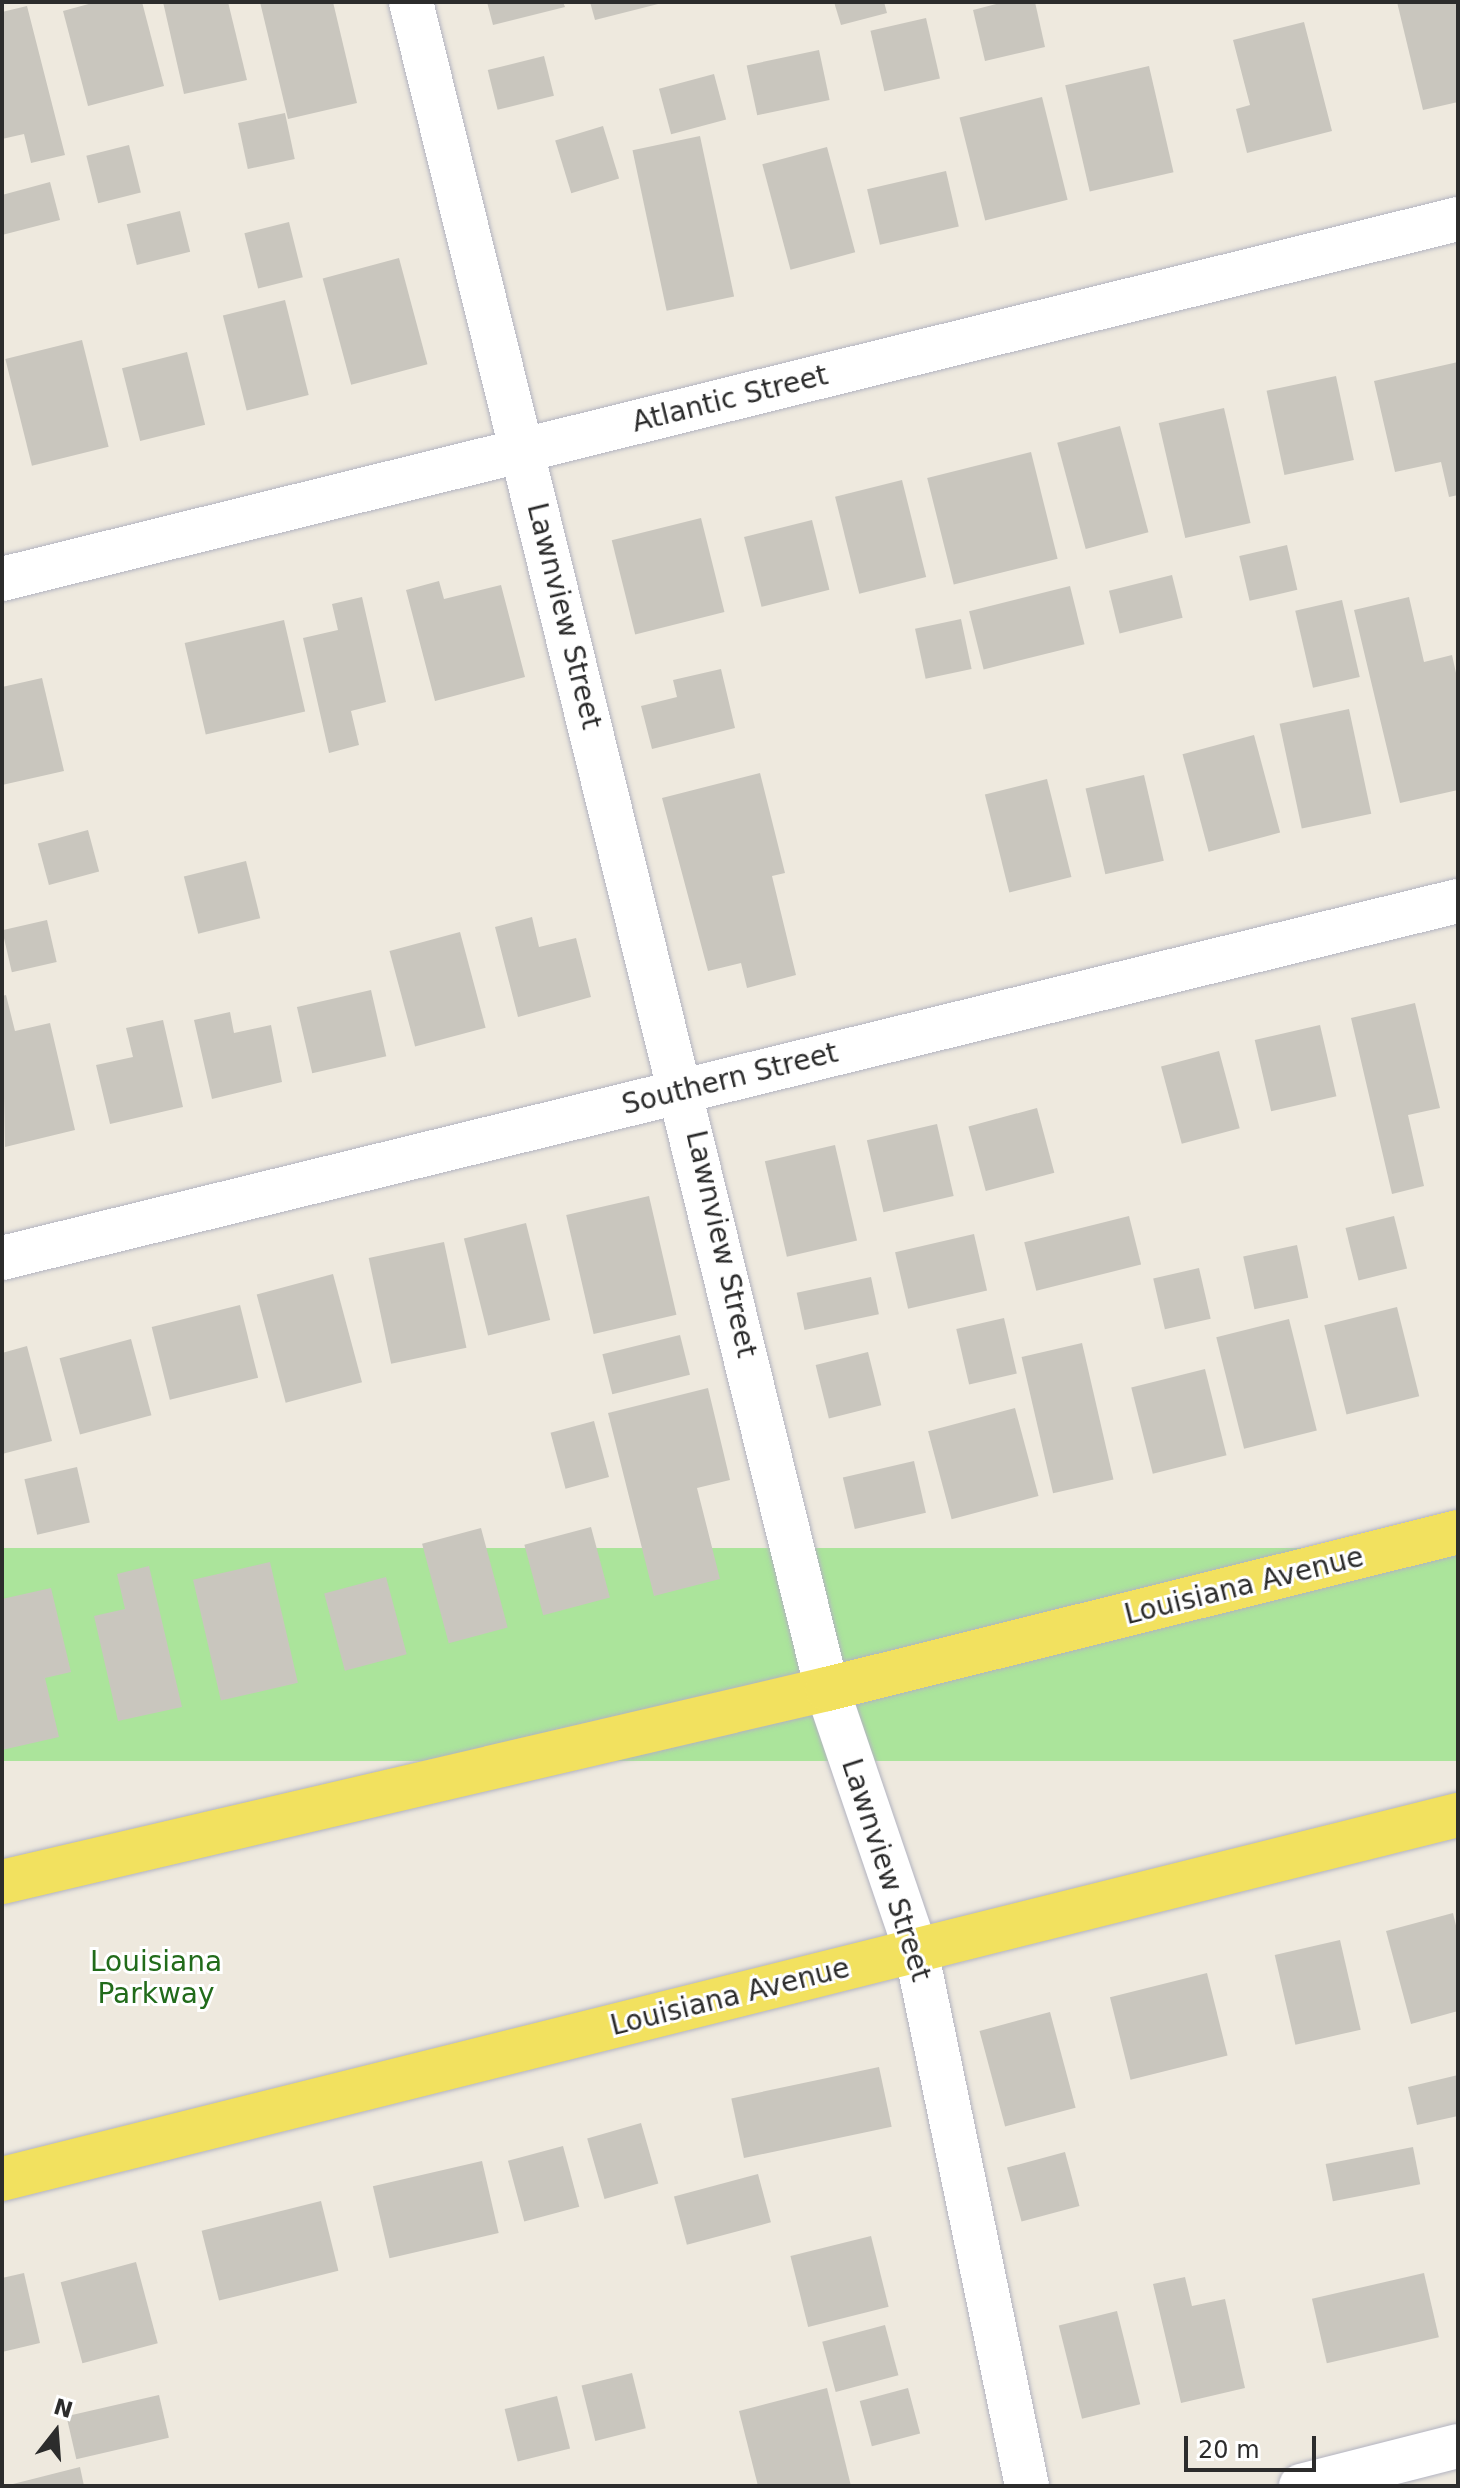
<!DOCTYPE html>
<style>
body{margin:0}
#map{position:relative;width:1460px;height:2488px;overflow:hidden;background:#eee9de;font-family:"DejaVu Sans",sans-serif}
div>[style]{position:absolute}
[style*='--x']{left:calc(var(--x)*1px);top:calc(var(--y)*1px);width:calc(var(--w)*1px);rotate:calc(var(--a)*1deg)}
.green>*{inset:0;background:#abe49b;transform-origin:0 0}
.building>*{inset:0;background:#c9c6be;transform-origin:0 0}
.roads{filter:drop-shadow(0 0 2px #b2b3c0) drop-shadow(0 0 2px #b2b3c0)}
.minor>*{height:44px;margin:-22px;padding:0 22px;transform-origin:22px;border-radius:22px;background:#fff}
.major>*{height:44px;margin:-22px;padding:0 22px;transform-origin:22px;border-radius:22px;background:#f2e15f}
span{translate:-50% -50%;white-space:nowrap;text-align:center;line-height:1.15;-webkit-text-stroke:6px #fff;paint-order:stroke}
.street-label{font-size:28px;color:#2c2c2c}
.park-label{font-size:28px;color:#216b1a}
.frame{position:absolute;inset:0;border:4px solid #2c2c2c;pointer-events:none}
.north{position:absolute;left:16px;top:2392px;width:80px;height:80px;-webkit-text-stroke:6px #fff;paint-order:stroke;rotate:17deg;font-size:22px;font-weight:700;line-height:32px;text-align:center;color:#2c2c2c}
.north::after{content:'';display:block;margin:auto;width:28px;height:36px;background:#2c2c2c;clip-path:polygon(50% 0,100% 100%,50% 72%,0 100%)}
.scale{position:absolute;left:1184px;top:2436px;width:132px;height:36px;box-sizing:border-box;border:4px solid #2c2c2c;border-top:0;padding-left:10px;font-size:24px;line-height:28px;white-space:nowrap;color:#2c2c2c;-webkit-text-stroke:6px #fff;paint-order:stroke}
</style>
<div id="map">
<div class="green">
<div style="left:1458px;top:1548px;width:213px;height:1500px;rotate:90deg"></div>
</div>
<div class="building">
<div style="clip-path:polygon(96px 2px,142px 2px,164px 86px,88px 106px,63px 11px)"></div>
<div style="clip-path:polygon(163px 2px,228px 2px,247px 80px,184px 94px)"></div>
<div style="clip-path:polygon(260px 2px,333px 2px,357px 103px,288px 119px)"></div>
<div style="clip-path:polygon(487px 2px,563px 2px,565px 7px,493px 25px)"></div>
<div style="clip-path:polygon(590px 2px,662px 2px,662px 3px,595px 20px)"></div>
<div style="clip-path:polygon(834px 2px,884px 2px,887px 13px,841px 25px)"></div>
<div style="clip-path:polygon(1004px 2px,1035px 2px,1045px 47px,985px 61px,973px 10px)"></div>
<div style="clip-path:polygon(1397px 2px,1458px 2px,1458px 102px,1423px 110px)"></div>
<div style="clip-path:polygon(27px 6px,65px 155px,31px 163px,24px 134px,2px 139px,2px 12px)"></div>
<div style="left:926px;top:18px;width:62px;height:57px;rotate:77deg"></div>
<div style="clip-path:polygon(1304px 22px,1332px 131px,1247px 153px,1236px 109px,1250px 105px,1233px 40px)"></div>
<div style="left:819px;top:50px;width:51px;height:74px;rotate:78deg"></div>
<div style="left:544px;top:56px;width:41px;height:58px;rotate:76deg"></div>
<div style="left:1149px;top:66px;width:109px;height:86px;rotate:77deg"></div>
<div style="left:714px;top:74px;width:47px;height:57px;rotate:75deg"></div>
<div style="left:1042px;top:97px;width:106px;height:85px;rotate:76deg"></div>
<div style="left:285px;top:113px;width:47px;height:48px;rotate:78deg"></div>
<div style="left:603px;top:126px;width:55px;height:50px;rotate:73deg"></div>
<div style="left:700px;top:136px;width:164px;height:69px;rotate:78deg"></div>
<div style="left:129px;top:145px;width:49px;height:44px;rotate:76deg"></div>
<div style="left:827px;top:147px;width:109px;height:67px;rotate:75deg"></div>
<div style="left:946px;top:171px;width:57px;height:81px;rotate:77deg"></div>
<div style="clip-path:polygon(50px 182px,60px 220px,2px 235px,2px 195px)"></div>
<div style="left:180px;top:211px;width:42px;height:55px;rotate:76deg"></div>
<div style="left:289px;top:222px;width:57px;height:46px;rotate:76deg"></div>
<div style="left:399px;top:258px;width:110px;height:79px;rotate:75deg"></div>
<div style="left:285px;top:300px;width:98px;height:64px;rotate:76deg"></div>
<div style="left:82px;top:340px;width:110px;height:79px;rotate:76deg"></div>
<div style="left:187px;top:352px;width:75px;height:67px;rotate:76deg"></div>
<div style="clip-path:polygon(1458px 362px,1458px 495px,1449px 497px,1441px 462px,1395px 472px,1374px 381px)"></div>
<div style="left:1336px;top:376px;width:86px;height:71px;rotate:78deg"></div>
<div style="left:1224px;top:408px;width:118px;height:67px;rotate:77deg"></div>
<div style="left:1120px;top:426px;width:110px;height:65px;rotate:75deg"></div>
<div style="left:1031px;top:452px;width:110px;height:107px;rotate:76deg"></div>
<div style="left:902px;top:480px;width:100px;height:69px;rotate:76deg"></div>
<div style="left:701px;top:518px;width:97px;height:92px;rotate:76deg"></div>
<div style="left:812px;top:520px;width:72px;height:70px;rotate:76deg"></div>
<div style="left:1287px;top:545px;width:46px;height:49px;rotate:77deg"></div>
<div style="left:1172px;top:575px;width:44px;height:65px;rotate:76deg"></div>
<div style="clip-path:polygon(439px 581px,444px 599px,501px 585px,525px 677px,435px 701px,406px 590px)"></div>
<div style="left:1070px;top:586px;width:60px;height:104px;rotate:76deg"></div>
<div style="clip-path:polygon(362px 597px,386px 702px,351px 711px,359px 745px,329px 753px,303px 638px,338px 630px,332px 604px)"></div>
<div style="clip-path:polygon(1409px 597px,1424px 662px,1452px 655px,1458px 682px,1458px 790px,1400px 803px,1354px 610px)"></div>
<div style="left:1342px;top:600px;width:79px;height:48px;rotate:77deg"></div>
<div style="left:961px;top:619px;width:51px;height:47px;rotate:78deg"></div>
<div style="left:284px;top:620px;width:94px;height:102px;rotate:77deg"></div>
<div style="clip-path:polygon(721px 669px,735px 728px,652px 749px,641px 706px,677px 697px,673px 680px)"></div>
<div style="clip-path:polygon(42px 678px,64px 771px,2px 785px,2px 687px)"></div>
<div style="left:1349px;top:709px;width:107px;height:71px;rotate:78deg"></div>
<div style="left:1254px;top:735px;width:101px;height:74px;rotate:75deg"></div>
<div style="clip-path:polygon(760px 773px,785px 873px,772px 876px,796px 975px,747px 988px,741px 963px,708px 971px,662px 798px)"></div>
<div style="left:1144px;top:775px;width:88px;height:60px;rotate:77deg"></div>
<div style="left:1047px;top:779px;width:101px;height:64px;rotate:76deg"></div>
<div style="left:88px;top:830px;width:43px;height:52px;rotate:75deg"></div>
<div style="left:246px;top:861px;width:59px;height:64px;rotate:76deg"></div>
<div style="clip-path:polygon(532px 917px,539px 947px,576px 938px,591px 997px,518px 1017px,495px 927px)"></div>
<div style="left:47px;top:920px;width:43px;height:46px;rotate:77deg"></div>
<div style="left:460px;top:932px;width:99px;height:73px;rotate:75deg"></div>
<div style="left:371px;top:990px;width:68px;height:76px;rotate:77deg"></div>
<div style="clip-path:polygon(6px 995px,15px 1031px,50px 1023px,75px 1130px,5px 1147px,2px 996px)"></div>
<div style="clip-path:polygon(1415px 1003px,1440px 1108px,1408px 1115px,1424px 1186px,1392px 1194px,1351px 1018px)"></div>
<div style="clip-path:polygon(230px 1012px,234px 1033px,271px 1025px,282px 1082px,212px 1099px,194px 1020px)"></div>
<div style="clip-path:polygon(163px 1020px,183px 1107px,110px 1124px,96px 1065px,133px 1057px,126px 1028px)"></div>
<div style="left:1320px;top:1025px;width:73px;height:67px;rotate:77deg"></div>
<div style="left:1219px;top:1051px;width:80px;height:60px;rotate:75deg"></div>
<div style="left:1037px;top:1108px;width:67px;height:71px;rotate:75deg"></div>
<div style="left:937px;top:1124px;width:74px;height:72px;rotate:77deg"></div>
<div style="left:835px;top:1145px;width:98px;height:72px;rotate:77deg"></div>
<div style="left:649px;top:1196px;width:122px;height:85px;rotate:77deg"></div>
<div style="left:1129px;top:1216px;width:50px;height:108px;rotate:76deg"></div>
<div style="left:1394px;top:1216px;width:54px;height:50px;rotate:76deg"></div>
<div style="left:526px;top:1223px;width:100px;height:64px;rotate:76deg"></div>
<div style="left:974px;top:1234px;width:58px;height:81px;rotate:77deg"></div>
<div style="left:444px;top:1242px;width:108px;height:77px;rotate:78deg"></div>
<div style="left:1297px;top:1245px;width:54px;height:55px;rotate:78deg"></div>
<div style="left:1199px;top:1268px;width:52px;height:47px;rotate:77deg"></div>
<div style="left:333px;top:1274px;width:112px;height:79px;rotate:75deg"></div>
<div style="left:871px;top:1277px;width:38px;height:76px;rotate:78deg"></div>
<div style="left:240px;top:1305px;width:75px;height:91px;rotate:76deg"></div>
<div style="left:1397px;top:1307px;width:92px;height:75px;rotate:76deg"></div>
<div style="left:1004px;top:1318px;width:57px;height:49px;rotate:77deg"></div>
<div style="left:1289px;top:1319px;width:115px;height:75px;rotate:76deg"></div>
<div style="left:680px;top:1335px;width:41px;height:80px;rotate:76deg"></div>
<div style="left:131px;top:1339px;width:79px;height:74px;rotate:75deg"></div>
<div style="left:1082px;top:1343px;width:140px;height:62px;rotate:77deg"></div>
<div style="clip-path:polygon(27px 1346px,52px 1441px,2px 1454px,2px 1353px)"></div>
<div style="left:868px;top:1352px;width:55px;height:54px;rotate:76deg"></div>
<div style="left:1205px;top:1369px;width:89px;height:76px;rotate:76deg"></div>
<div style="clip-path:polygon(708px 1388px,730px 1480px,697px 1488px,720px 1579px,654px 1596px,608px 1413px)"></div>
<div style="left:1015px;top:1408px;width:91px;height:90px;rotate:75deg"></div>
<div style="left:594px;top:1421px;width:58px;height:45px;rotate:75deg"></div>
<div style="left:914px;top:1461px;width:53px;height:73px;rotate:77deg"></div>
<div style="left:77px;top:1467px;width:57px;height:54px;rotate:77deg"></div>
<div style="left:591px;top:1527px;width:73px;height:69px;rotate:75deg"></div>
<div style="left:481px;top:1528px;width:103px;height:61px;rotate:75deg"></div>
<div style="left:270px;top:1562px;width:124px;height:79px;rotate:77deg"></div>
<div style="clip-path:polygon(149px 1566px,182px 1707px,118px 1721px,94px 1616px,125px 1609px,117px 1574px)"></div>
<div style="left:386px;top:1577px;width:80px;height:64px;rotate:75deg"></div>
<div style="clip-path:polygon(51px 1588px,71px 1672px,45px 1678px,59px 1737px,2px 1750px,2px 1599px)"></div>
<div style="clip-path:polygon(1453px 1913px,1458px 1934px,1458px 2011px,1411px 2024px,1386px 1931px)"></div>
<div style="left:1340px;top:1940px;width:92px;height:67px;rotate:77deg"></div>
<div style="left:1207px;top:1973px;width:85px;height:100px;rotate:76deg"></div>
<div style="left:1050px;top:2012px;width:99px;height:73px;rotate:75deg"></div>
<div style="left:879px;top:2067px;width:61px;height:151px;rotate:78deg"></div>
<div style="clip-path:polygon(1458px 2075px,1458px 2116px,1417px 2125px,1408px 2087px)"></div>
<div style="left:641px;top:2123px;width:63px;height:56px;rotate:74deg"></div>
<div style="left:563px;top:2146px;width:63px;height:57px;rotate:75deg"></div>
<div style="left:1413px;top:2147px;width:38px;height:89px;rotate:79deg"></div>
<div style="left:1065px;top:2152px;width:56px;height:60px;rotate:75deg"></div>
<div style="left:482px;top:2161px;width:74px;height:112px;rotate:77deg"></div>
<div style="left:758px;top:2174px;width:50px;height:87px;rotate:75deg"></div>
<div style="left:321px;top:2201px;width:72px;height:123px;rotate:76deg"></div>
<div style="left:871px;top:2236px;width:73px;height:83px;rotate:76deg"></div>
<div style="left:136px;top:2262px;width:84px;height:78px;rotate:75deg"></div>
<div style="clip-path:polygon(24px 2273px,40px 2343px,2px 2352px,2px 2278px)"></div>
<div style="left:1424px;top:2273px;width:66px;height:115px;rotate:77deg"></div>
<div style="clip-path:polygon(1185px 2277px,1192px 2306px,1225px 2299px,1245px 2388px,1181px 2403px,1153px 2284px)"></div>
<div style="left:1117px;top:2311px;width:96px;height:60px;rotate:76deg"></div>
<div style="left:885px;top:2325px;width:52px;height:65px;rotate:75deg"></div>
<div style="left:632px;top:2373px;width:57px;height:52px;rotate:76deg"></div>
<div style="clip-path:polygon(827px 2388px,851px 2486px,758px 2486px,739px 2411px)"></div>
<div style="left:908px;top:2388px;width:47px;height:50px;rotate:75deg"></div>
<div style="left:159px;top:2395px;width:44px;height:95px;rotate:77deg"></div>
<div style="left:557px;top:2396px;width:54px;height:54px;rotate:76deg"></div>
<div style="clip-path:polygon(80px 2467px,84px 2486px,9px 2486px,9px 2485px)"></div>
</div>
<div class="roads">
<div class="minor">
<div style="--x:411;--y:2;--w:1738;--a:76.15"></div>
<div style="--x:827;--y:1689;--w:276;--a:71.2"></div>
<div style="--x:916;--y:1950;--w:547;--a:78.3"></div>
<div style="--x:2;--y:579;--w:1500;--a:-13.89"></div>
<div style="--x:2;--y:1258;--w:1499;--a:-13.78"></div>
<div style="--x:1301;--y:2486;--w:162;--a:-14.3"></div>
</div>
<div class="major">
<div style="--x:2;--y:1882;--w:847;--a:-13.17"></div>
<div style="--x:827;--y:1689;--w:650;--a:-13.97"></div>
<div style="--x:2;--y:2179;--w:1501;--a:-14.04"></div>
</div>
</div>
<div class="street-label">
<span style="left:730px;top:399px;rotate:-14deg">Atlantic Street</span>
<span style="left:564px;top:616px;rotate:76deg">Lawnview Street</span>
<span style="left:730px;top:1079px;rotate:-14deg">Southern Street</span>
<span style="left:721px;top:1244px;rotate:77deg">Lawnview Street</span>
<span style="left:1244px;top:1586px;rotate:-14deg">Louisiana Avenue</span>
<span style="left:886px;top:1870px;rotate:72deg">Lawnview Street</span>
<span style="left:730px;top:1997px;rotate:-14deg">Louisiana Avenue</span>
</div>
<div class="park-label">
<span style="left:156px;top:1978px">Louisiana<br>Parkway</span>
</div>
<div class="frame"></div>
<div class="north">N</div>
<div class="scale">20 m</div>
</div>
